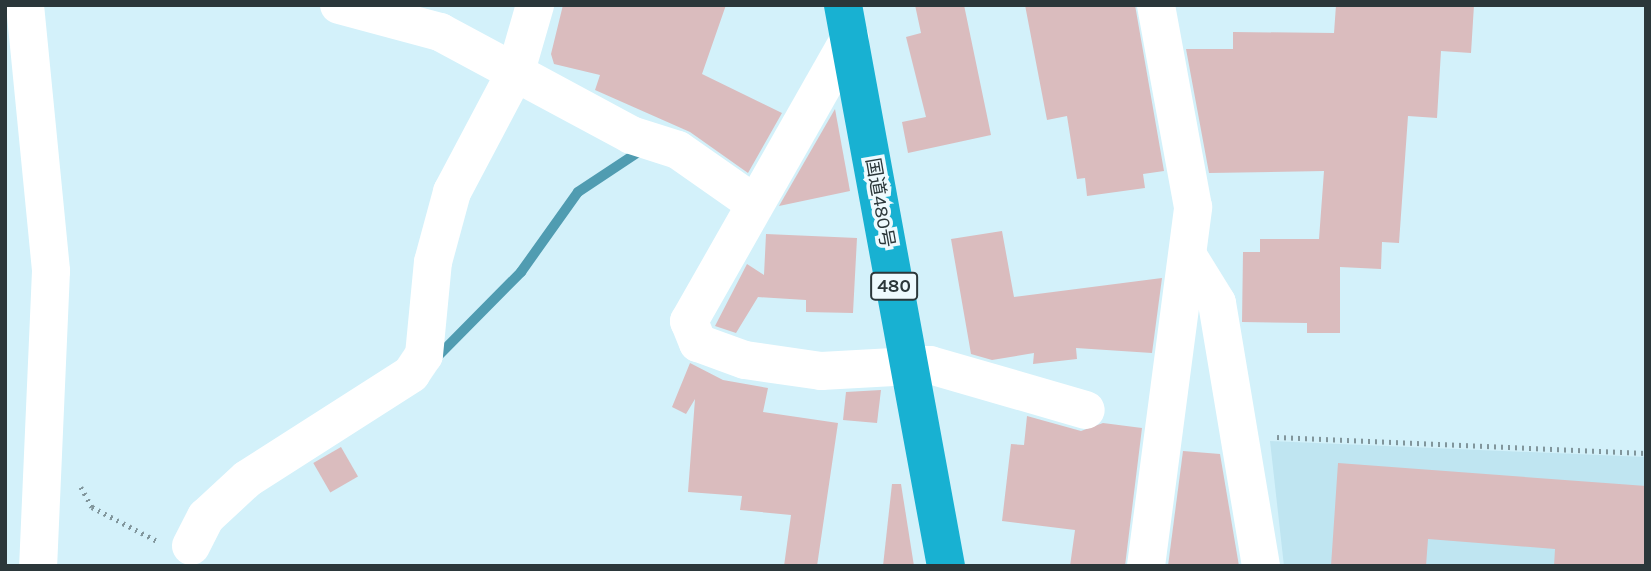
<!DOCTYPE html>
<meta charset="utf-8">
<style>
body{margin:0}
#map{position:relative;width:1651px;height:571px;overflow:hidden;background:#d3f1fa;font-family:Karla,"Noto Sans JP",sans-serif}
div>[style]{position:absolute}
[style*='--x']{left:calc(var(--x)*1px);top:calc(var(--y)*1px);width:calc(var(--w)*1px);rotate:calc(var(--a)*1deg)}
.built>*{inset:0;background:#bfe5f1}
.stream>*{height:10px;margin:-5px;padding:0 5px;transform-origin:5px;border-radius:5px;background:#509cb1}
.building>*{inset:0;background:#dabcbe;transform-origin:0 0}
.path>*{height:4.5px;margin-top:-2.25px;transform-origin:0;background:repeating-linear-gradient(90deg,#81969c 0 2px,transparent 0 7px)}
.street>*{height:38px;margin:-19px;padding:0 19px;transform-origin:19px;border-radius:19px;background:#fff}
.highway>*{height:38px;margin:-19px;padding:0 19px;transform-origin:19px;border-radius:19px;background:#18b1d2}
span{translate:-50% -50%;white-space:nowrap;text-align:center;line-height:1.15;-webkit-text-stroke:7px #eefafe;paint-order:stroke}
.shield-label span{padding:2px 5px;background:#eefafe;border:2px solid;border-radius:5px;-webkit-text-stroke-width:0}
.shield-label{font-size:18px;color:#2b373a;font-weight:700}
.street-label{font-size:19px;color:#2b373a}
.frame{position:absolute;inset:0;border:7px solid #2b373a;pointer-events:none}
</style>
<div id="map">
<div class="built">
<div style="clip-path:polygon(1270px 441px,1646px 457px,1646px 566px,1284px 566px)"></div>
</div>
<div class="stream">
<div style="--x:437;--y:357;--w:120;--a:-45.3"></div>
<div style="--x:521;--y:272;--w:98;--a:-54.5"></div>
<div style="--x:578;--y:192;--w:74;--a:-33.5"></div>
</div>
<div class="building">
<div style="clip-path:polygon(563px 5px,726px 5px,702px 74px,782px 113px,748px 173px,690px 132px,595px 90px,600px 75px,554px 64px,551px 54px)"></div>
<div style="clip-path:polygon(915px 5px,964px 5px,991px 135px,908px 153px,902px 122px,926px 117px,906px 37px,921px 33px)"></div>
<div style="clip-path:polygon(1025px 5px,1135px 5px,1164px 171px,1143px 174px,1145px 188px,1087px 196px,1085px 178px,1077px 179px,1067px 116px,1047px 120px)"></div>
<div style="clip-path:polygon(1336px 5px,1474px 5px,1471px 53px,1441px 51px,1437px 118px,1408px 116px,1399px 243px,1382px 242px,1381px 269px,1340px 267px,1340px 333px,1307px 333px,1307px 323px,1242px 322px,1243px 252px,1260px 252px,1260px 239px,1319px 239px,1324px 171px,1209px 173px,1186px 49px,1233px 49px,1233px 32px,1334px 33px)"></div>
<div style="clip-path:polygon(835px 109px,850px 191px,779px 206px)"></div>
<div style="clip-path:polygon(1002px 231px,1014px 297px,1162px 278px,1152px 353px,1076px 348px,1077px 359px,1033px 364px,1034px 353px,992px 360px,971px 354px,951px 239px)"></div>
<div style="clip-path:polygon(766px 234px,857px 238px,853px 313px,806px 312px,806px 300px,758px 297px,736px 333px,715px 326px,747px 264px,764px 275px)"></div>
<div style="clip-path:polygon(690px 363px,723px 380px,768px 388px,763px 412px,838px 423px,817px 566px,784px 566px,791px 515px,740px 510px,742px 496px,688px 492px,695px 399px,686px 414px,672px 407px)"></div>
<div style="clip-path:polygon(881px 390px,877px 423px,843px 420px,846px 392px)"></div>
<div style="clip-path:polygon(1027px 416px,1081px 431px,1103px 423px,1142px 428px,1125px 566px,1070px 566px,1075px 530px,1002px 521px,1011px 444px,1024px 445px)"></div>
<div style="left:341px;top:447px;width:34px;height:32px;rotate:60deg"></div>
<div style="clip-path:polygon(1183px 451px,1220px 454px,1239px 566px,1168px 566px)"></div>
<div style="clip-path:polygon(1338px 463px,1646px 486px,1646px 566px,1554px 566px,1555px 549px,1428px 539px,1426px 566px,1331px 566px)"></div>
<div style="clip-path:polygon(892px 484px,901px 484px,914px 566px,883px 566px)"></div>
</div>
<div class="path">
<div style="--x:1277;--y:437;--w:369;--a:2.5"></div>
<div style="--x:81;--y:487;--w:23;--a:61"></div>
<div style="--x:92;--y:507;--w:73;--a:27.6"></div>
</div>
<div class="street">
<div style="--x:25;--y:5;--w:267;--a:84.4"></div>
<div style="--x:51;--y:271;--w:295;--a:92.5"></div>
<div style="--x:339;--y:5;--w:105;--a:15"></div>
<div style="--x:440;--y:32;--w:217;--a:28.3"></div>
<div style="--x:631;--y:135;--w:49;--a:17.7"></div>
<div style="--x:678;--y:150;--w:94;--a:35"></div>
<div style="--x:850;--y:38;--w:326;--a:119.6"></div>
<div style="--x:689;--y:321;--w:24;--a:68"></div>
<div style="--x:698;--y:343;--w:50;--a:19.9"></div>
<div style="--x:745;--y:360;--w:77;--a:8.2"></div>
<div style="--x:821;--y:371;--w:109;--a:-3.2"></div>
<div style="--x:930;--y:365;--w:162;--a:16.1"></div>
<div style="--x:1188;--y:256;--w:55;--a:58.3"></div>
<div style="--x:1217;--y:303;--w:267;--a:80.5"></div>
<div style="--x:191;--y:546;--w:33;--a:-63"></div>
<div style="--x:206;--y:517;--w:56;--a:-42.8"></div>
<div style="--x:247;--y:479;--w:195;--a:-32.6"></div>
<div style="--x:411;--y:374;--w:23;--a:-56"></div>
<div style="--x:424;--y:355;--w:93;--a:-84.5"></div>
<div style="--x:433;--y:262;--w:73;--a:-74.8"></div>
<div style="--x:452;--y:192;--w:137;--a:-62.1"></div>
<div style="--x:516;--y:71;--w:69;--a:-73.9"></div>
<div style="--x:1146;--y:566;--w:362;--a:-82.5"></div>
<div style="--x:1193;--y:207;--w:205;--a:-100.4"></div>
</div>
<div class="highway">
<div style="--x:843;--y:5;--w:570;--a:79.6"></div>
</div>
<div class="shield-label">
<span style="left:894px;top:286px">480</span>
</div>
<div class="street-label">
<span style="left:879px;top:203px;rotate:80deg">国道480号</span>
</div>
<div class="frame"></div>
</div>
